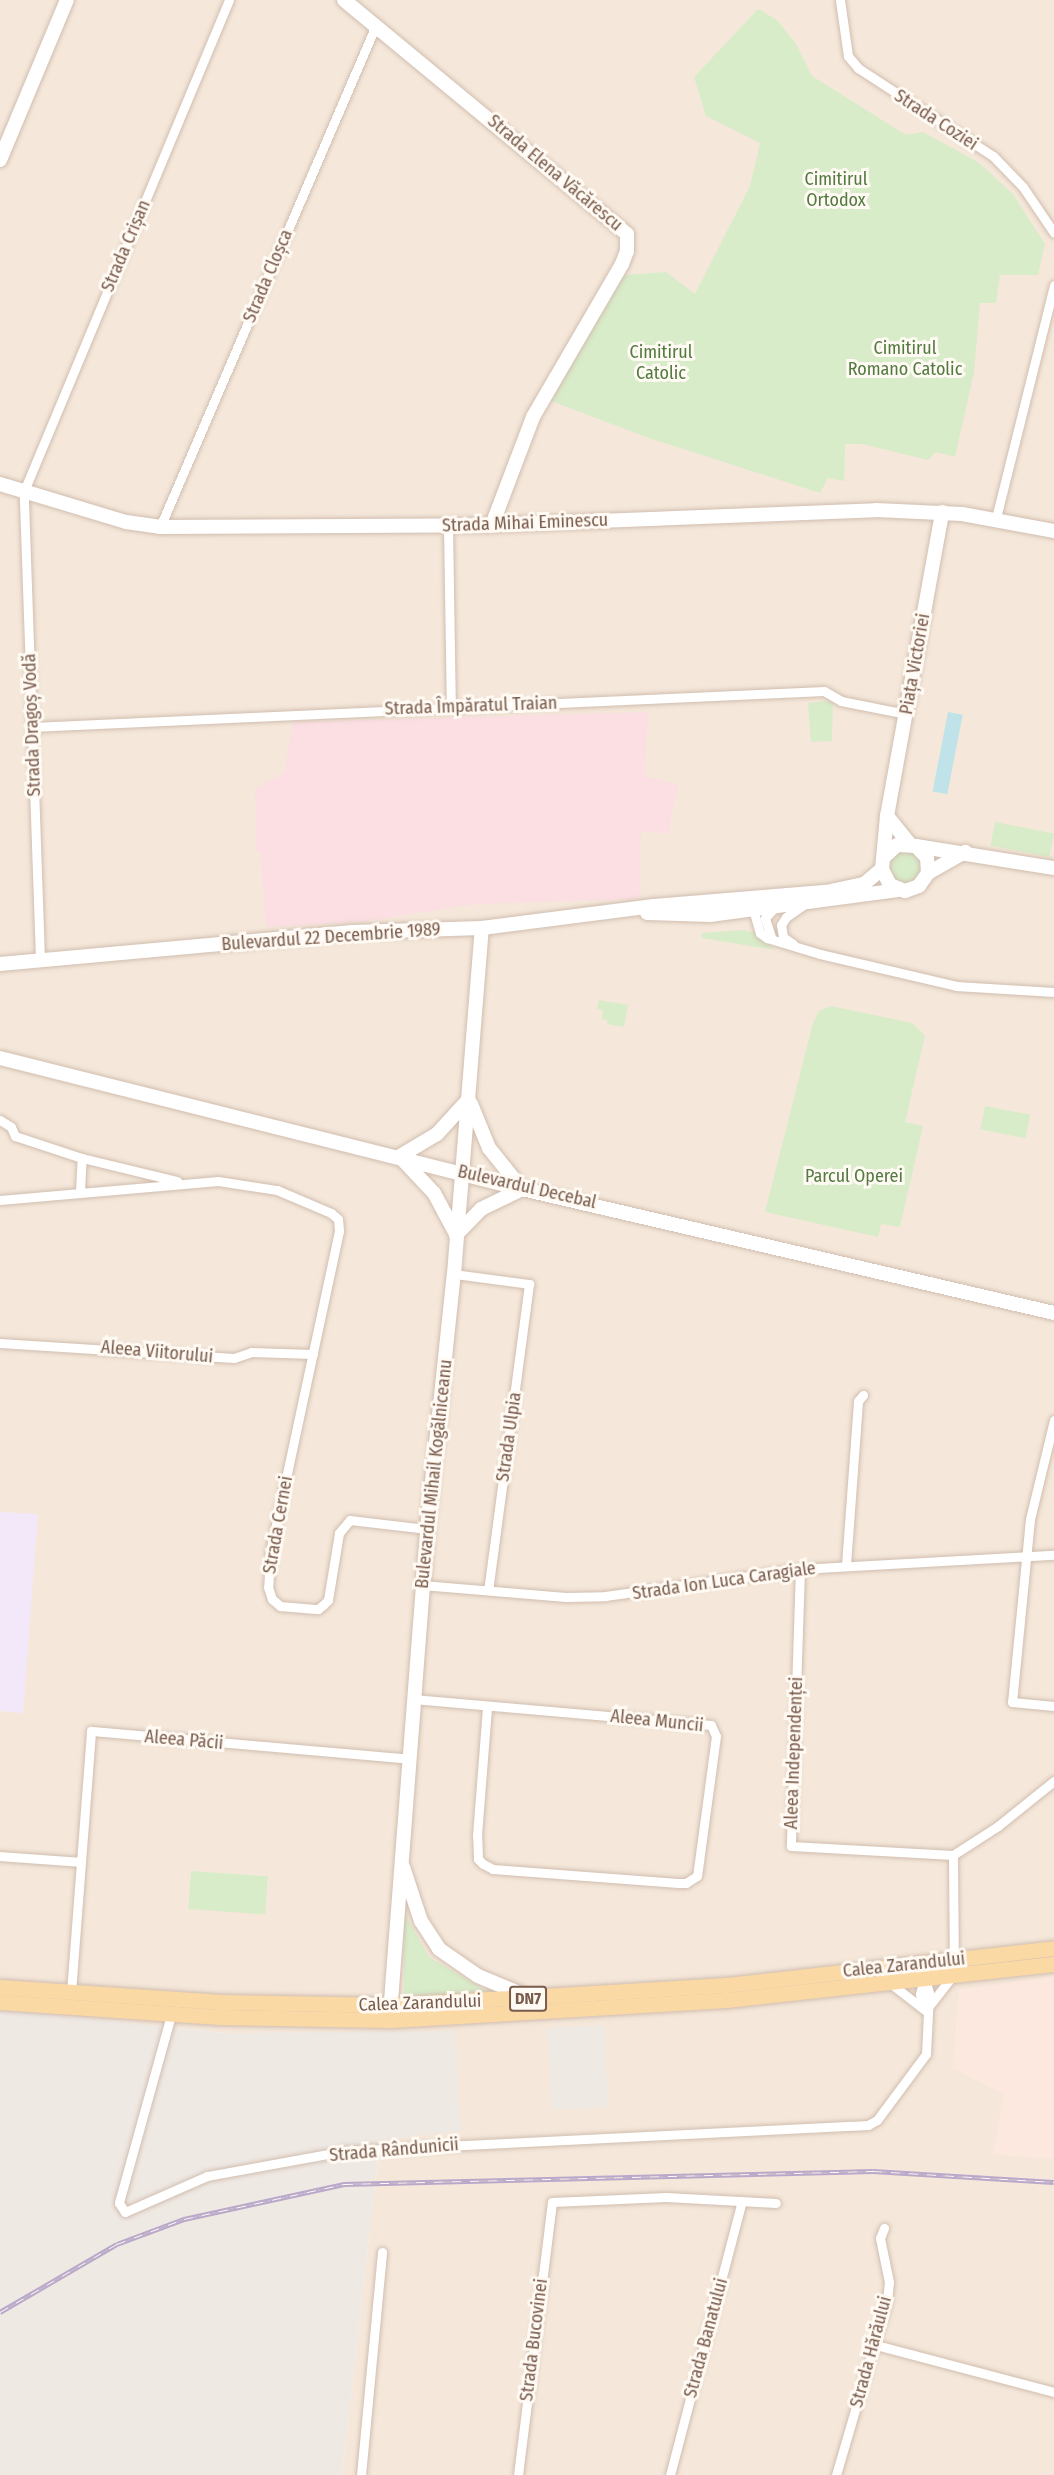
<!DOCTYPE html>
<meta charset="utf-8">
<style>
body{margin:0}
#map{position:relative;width:1054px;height:2475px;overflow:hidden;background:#fdf6ec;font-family:"Fira Sans Condensed",sans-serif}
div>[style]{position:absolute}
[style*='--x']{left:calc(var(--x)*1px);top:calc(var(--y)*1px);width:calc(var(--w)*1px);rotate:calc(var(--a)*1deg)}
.residential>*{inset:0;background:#f5e8da}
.commercial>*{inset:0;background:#fde8e0}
.industrial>*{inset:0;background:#efe9e4;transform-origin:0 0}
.education>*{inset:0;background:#f3e8fa}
.medical>*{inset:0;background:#fbdfe3}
.green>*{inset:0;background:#d8ecc9;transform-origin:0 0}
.water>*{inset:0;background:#bfe3e8;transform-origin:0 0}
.roads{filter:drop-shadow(0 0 2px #d1beb0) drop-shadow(0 0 2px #d1beb0)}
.street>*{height:9px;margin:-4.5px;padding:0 4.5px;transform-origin:4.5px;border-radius:4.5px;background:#fff}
.secondary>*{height:14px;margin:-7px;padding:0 7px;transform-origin:7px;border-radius:7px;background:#fff}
.primary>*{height:15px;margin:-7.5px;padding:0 7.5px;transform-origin:7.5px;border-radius:7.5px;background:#fbd9a5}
.rail>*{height:5px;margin-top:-2.5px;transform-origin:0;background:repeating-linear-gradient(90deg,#fffaf3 0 9px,#b9a8c9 0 18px);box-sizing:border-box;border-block:2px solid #b9a8c9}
span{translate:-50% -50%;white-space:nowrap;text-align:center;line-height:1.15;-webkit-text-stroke:6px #fffaf3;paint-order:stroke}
.shield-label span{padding:2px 4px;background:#fffaf3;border:2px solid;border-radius:4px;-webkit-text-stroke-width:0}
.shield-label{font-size:16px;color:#7a5c4d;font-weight:700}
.street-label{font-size:18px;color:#7a5c4d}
.park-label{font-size:18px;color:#537a41}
</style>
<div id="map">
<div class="residential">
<div style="clip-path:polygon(0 0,1054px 0,1054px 2475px,342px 2475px,380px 2140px,224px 2033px,0 2009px)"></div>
</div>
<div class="commercial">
<div style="clip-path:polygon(1054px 1976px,1054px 2159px,993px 2154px,1004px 2094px,953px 2068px,959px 1990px)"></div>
</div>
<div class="industrial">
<div style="clip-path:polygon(0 2009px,224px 2033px,455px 2031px,461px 2131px,380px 2140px,342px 2475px,0 2475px)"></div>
<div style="left:604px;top:2025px;width:82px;height:57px;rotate:87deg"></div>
</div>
<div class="education">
<div style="clip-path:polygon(0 1512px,38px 1514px,23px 1713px,0 1711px)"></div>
</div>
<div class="medical">
<div style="clip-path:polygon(648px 712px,644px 776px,678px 784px,668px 834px,641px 831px,639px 899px,477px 904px,359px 922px,266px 927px,260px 851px,256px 851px,255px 788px,284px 773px,293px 722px)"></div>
</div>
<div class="green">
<div style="clip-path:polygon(758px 9px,777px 20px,796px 44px,812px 76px,906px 135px,923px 132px,978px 162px,1013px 194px,1045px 244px,1038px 275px,1000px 275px,996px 303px,980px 303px,974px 372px,955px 457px,936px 452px,928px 460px,862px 444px,845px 444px,844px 481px,828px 478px,820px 493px,646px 437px,551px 401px,624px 275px,666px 272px,695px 294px,750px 186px,760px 143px,706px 116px,694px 77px)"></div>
<div style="clip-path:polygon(828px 701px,833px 703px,832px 741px,811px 742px,808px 703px)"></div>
<div style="left:995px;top:822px;width:60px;height:24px;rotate:11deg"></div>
<div style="clip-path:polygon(911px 850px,921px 858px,922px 875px,908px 886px,891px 880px,887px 862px,894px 852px)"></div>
<div style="clip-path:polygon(744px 930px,755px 933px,775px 950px,702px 938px,702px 933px)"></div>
<div style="clip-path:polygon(599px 1000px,628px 1005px,624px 1027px,607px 1024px,607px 1020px,602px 1019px,603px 1010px,597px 1009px)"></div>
<div style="clip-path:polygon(831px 1006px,912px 1023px,925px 1036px,905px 1122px,923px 1126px,900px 1227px,881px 1224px,878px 1237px,765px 1212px,813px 1023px,819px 1011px)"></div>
<div style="left:985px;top:1106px;width:46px;height:24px;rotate:11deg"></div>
<div style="left:191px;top:1871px;width:77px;height:38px;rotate:4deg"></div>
<div style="clip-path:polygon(404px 1912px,429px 1957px,492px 1994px,404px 1995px)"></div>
</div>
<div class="water">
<div style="left:948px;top:712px;width:15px;height:81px;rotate:11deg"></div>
</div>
<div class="roads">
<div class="street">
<div style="--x:840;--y:0;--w:57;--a:81.9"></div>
<div style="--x:848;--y:56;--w:16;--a:50"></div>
<div style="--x:858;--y:68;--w:161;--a:33.1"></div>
<div style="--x:993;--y:156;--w:43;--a:45.9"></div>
<div style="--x:1023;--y:187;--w:55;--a:56"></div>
<div style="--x:996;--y:518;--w:240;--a:-76"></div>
<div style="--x:448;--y:525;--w:182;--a:89.1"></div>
<div style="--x:160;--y:527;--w:546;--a:-66.72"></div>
<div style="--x:32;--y:727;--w:793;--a:-2.6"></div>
<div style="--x:824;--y:691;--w:20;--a:30"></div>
<div style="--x:841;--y:701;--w:66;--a:11.3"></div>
<div style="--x:753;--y:909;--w:25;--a:74"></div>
<div style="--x:760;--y:933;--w:9;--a:36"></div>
<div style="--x:767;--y:938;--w:55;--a:16.8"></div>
<div style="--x:820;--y:954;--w:140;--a:13.2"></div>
<div style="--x:956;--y:986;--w:98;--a:3.5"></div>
<div style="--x:771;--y:937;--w:20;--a:-108"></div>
<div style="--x:765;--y:918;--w:16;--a:-47"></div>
<div style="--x:793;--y:944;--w:12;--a:-145"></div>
<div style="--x:783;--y:937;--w:12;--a:-99"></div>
<div style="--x:781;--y:925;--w:9;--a:-58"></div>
<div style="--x:786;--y:917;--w:21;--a:-35"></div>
<div style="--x:40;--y:959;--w:468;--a:-92"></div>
<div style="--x:24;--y:491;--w:532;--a:-67.34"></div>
<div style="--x:0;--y:1120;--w:13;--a:32"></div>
<div style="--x:11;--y:1127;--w:10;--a:66"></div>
<div style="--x:15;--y:1136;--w:71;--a:18.2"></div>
<div style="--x:82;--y:1158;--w:98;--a:13.6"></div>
<div style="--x:80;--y:1191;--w:33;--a:-87"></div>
<div style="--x:0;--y:1200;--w:219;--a:-5"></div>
<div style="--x:218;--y:1181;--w:60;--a:8.7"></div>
<div style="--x:277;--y:1190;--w:59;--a:23.1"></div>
<div style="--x:331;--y:1213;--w:9;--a:41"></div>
<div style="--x:338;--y:1219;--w:12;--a:85"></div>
<div style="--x:339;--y:1231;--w:330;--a:102.1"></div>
<div style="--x:270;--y:1554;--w:33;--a:93"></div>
<div style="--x:268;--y:1587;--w:13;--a:72"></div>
<div style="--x:272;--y:1599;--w:11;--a:41"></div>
<div style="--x:280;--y:1606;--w:38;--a:5"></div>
<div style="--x:318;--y:1609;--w:6;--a:-39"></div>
<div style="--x:323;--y:1605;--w:7;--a:-45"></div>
<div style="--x:328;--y:1600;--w:68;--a:-80.7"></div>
<div style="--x:339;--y:1533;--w:17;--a:-50"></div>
<div style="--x:350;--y:1520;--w:78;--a:6.7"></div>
<div style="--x:454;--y:1274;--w:76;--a:7.6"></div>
<div style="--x:529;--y:1284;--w:309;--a:97.6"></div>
<div style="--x:0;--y:1343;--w:234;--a:3.7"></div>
<div style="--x:234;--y:1358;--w:18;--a:-19"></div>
<div style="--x:251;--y:1352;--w:62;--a:1.8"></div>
<div style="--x:1054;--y:1420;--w:102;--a:103.6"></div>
<div style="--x:1030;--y:1519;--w:184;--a:95.6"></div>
<div style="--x:1012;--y:1702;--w:42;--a:5.4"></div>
<div style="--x:846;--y:1565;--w:164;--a:-85.8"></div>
<div style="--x:858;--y:1401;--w:8;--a:-50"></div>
<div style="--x:800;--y:1569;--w:277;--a:91.9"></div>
<div style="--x:791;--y:1846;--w:162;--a:3.2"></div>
<div style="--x:422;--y:1585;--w:144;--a:4.8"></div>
<div style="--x:566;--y:1597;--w:39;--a:-1"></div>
<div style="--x:605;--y:1596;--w:197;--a:-7.9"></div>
<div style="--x:800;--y:1569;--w:254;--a:-3.2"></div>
<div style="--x:413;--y:1699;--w:299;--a:5"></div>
<div style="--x:711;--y:1725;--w:12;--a:66"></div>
<div style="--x:716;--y:1736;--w:141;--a:97.7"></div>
<div style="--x:697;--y:1876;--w:13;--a:148"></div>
<div style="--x:686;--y:1883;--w:8;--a:180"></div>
<div style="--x:678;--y:1883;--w:186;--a:-175.7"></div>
<div style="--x:493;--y:1869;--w:11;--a:-153"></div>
<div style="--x:483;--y:1864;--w:7;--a:-135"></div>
<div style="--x:478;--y:1859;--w:24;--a:-92"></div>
<div style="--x:477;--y:1835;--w:128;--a:-85.5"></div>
<div style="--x:0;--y:1856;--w:81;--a:4.2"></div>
<div style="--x:924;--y:1979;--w:16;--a:105"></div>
<div style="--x:920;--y:1994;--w:16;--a:72"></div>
<div style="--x:890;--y:1983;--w:46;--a:37.9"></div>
<div style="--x:71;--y:1992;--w:262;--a:-85.6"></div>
<div style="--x:91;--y:1731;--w:318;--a:5"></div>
<div style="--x:929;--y:2006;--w:41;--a:-52"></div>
<div style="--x:954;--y:1974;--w:119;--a:-90.5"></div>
<div style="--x:953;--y:1855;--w:54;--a:-32.8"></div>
<div style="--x:998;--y:1826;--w:72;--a:-38.8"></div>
<div style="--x:171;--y:2015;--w:195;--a:105.5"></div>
<div style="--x:119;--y:2203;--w:11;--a:56"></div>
<div style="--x:125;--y:2212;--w:90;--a:-23.7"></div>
<div style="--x:207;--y:2176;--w:140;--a:-10.3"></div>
<div style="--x:345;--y:2151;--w:524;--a:-2.85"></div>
<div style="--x:868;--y:2125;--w:10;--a:-29"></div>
<div style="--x:877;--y:2120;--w:82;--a:-53.4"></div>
<div style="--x:926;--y:2054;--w:61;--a:-87.2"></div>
<div style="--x:929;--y:1993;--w:20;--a:-105"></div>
<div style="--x:876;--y:2345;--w:184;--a:14.8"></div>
<div style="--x:361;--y:2475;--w:224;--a:-84.6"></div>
<div style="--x:518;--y:2475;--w:275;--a:-82.9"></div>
<div style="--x:552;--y:2202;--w:114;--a:-2.5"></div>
<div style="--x:666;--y:2197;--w:110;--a:3.1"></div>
<div style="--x:670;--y:2475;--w:283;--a:-75.3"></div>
<div style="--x:836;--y:2475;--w:181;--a:-73.7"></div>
<div style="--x:887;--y:2301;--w:19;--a:-84"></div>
<div style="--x:889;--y:2282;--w:45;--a:-101.6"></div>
<div style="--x:880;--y:2238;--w:11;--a:-68"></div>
</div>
<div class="secondary">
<div style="--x:344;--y:0;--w:367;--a:39.6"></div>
<div style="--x:627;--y:234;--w:17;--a:90"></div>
<div style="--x:627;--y:251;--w:14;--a:111"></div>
<div style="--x:622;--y:264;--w:177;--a:120.2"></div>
<div style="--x:533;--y:417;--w:116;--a:110.8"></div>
<div style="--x:0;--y:160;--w:173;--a:-67.3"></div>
<div style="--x:0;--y:484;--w:132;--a:16.8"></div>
<div style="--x:126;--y:522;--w:34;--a:8"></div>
<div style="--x:160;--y:527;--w:332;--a:-0.3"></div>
<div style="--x:492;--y:525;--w:384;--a:-2.2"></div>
<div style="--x:876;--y:510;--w:86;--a:2.7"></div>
<div style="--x:962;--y:514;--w:94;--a:10.5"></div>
<div style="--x:887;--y:816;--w:36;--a:51"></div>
<div style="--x:916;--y:846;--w:140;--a:9.1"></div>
<div style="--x:883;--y:858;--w:19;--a:-43"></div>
<div style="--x:897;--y:845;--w:19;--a:3"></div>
<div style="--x:916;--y:846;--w:16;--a:47"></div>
<div style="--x:927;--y:858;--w:15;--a:86"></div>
<div style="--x:928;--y:873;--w:16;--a:125"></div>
<div style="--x:919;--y:886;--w:15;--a:160"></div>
<div style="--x:905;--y:891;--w:16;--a:-158"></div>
<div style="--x:890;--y:885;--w:18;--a:-117"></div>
<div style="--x:882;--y:869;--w:53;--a:-84.6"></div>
<div style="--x:887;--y:816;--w:309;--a:-79.7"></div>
<div style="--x:928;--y:873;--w:43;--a:-29.6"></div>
<div style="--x:647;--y:913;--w:64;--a:1.8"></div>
<div style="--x:711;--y:915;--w:189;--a:-7.6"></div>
<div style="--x:0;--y:964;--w:354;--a:-5.2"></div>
<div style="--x:353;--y:932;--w:129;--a:-1.8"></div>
<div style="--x:482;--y:928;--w:173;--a:-7.3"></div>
<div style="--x:654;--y:906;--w:173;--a:-4.7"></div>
<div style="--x:826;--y:892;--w:39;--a:-12"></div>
<div style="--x:864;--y:884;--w:23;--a:-40"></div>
<div style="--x:0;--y:1058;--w:538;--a:14.09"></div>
<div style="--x:522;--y:1189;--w:546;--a:13.12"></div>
<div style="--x:471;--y:1104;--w:48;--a:67.8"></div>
<div style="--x:489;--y:1148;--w:53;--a:51.2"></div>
<div style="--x:400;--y:1156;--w:43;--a:-30.7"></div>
<div style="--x:437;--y:1134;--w:47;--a:-47.6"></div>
<div style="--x:401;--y:1158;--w:48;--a:46.7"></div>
<div style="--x:434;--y:1193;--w:47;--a:61.8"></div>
<div style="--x:456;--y:1235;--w:36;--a:-46"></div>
<div style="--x:481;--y:1209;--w:46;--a:-26"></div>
<div style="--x:403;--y:1867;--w:57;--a:71.6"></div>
<div style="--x:421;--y:1921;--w:33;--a:57"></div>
<div style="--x:439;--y:1949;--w:47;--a:34.7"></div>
<div style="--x:478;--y:1976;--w:52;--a:22.6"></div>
<div style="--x:390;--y:2014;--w:486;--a:-85.6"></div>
<div style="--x:427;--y:1529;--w:256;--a:-84"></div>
<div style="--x:454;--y:1274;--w:347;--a:-85.4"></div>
</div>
<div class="primary">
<div style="--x:0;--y:1987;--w:222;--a:3.9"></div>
<div style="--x:221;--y:2002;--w:170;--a:1"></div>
<div style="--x:391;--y:2005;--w:336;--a:-3.4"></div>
<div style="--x:726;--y:1985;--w:330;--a:-6.4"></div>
<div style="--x:0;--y:2002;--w:220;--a:3.9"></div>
<div style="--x:219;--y:2017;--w:171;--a:1"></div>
<div style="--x:390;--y:2020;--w:338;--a:-3.4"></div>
<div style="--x:727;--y:2000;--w:329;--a:-6.3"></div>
</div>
</div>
<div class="rail">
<div style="--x:0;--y:2312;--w:135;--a:-30.2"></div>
<div style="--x:117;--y:2244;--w:72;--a:-20.5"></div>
<div style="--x:184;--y:2219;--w:164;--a:-12.3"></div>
<div style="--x:344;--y:2184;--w:529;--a:-1.41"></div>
<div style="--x:873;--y:2171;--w:181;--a:3.5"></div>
</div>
<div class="shield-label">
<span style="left:528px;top:1999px">DN7</span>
</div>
<div class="street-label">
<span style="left:936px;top:120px;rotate:33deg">Strada Coziei</span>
<span style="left:555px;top:173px;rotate:40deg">Strada Elena Văcărescu</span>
<span style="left:126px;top:246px;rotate:-67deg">Strada Crișan</span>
<span style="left:268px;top:276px;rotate:-67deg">Strada Cloșca</span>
<span style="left:525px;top:523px;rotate:-2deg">Strada Mihai Eminescu</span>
<span style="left:915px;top:664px;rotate:-80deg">Piața Victoriei</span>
<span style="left:471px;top:706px;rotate:-2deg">Strada Împăratul Traian</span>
<span style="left:32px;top:725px;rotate:-92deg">Strada Dragoș Vodă</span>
<span style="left:331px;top:937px;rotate:-4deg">Bulevardul 22 Decembrie 1989</span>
<span style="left:527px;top:1187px;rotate:13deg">Bulevardul Decebal</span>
<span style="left:157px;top:1352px;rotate:5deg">Aleea Viitorului</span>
<span style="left:509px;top:1437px;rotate:-82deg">Strada Ulpia</span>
<span style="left:434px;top:1474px;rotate:-84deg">Bulevardul Mihail Kogălniceanu</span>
<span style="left:278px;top:1525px;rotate:-80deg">Strada Cernei</span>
<span style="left:724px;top:1581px;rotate:-8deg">Strada Ion Luca Caragiale</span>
<span style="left:657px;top:1721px;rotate:6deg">Aleea Muncii</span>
<span style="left:184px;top:1740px;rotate:5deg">Aleea Păcii</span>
<span style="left:794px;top:1753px;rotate:-88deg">Aleea Independenței</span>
<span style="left:904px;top:1965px;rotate:-6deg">Calea Zarandului</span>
<span style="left:420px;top:2003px;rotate:-2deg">Calea Zarandului</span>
<span style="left:394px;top:2150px;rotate:-5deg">Strada Rândunicii</span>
<span style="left:706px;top:2338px;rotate:-75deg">Strada Banatului</span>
<span style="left:534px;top:2340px;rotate:-83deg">Strada Bucovinei</span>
<span style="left:871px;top:2352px;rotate:-75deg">Strada Hărăului</span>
</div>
<div class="park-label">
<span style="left:836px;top:190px">Cimitirul<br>Ortodox</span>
<span style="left:905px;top:359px">Cimitirul<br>Romano Catolic</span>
<span style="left:661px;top:363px">Cimitirul<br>Catolic</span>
<span style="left:854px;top:1176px">Parcul Operei</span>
</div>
</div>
